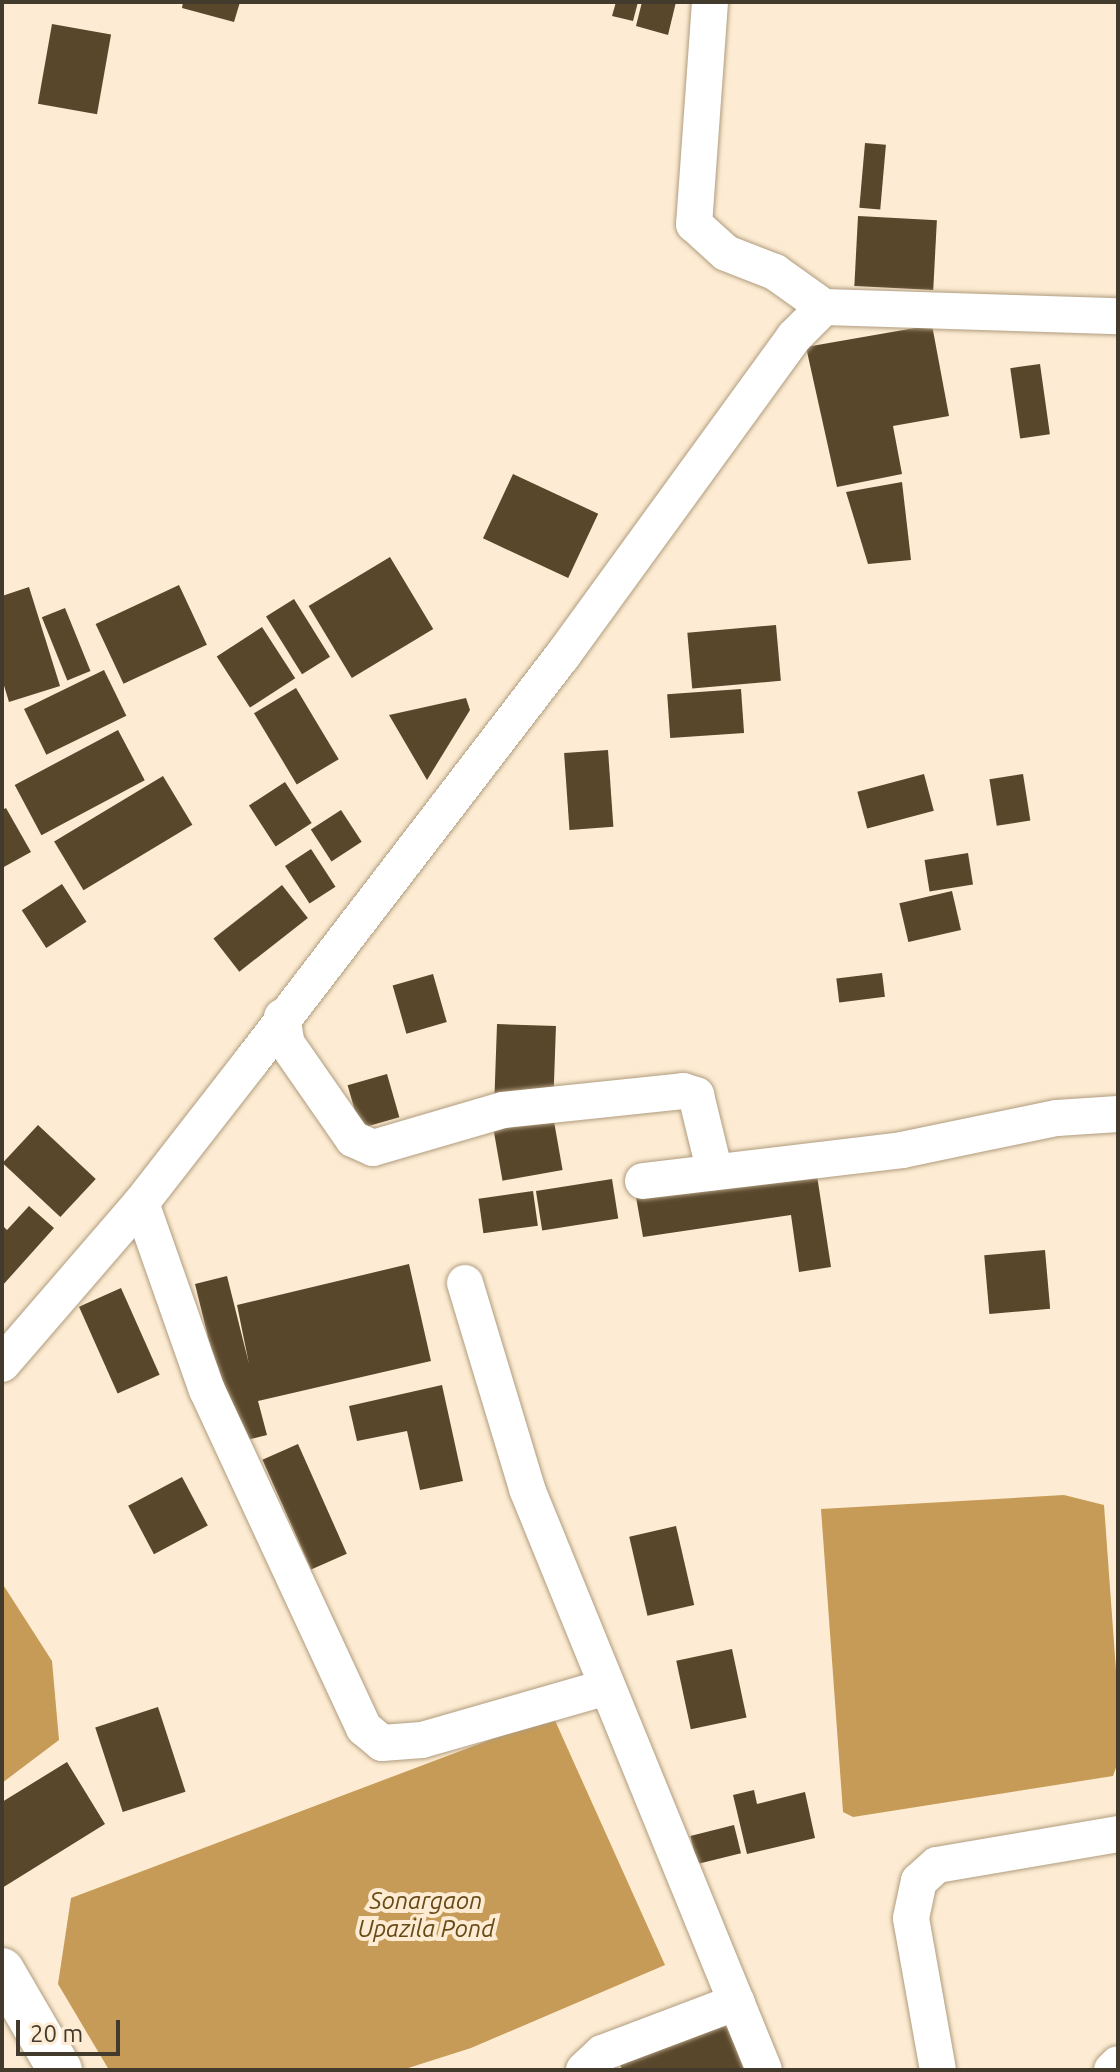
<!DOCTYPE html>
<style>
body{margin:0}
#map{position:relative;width:1120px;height:2072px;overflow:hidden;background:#fdecd3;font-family:Ubuntu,sans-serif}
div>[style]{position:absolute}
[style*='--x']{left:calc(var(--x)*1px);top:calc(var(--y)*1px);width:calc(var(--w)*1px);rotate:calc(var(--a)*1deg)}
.water>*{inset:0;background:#c69b57}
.building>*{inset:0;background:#59472c;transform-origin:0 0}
.roads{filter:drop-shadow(0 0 2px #b09c7e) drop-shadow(0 0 2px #b09c7e)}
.street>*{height:36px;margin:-18px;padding:0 18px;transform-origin:18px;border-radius:18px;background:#fff}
.secondary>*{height:44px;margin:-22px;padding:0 22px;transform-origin:22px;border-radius:22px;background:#fff}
span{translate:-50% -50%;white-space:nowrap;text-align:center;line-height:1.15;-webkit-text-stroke:8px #fdecd3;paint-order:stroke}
.water-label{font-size:24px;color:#684a16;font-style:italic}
.frame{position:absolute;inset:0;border:4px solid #433a2e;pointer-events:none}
.scale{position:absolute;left:16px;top:2020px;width:104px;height:36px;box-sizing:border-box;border:4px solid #433a2e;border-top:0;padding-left:10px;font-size:24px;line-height:28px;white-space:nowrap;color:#433a2e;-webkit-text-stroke:6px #fdecd3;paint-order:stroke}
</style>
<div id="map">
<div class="water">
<div style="clip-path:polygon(1064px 1495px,1104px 1505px,1118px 1698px,1118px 1762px,1113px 1776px,853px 1817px,843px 1812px,821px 1509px)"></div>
<div style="clip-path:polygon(2px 1583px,52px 1661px,59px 1740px,2px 1783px)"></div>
<div style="clip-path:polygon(553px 1716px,665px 1965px,471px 2048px,402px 2070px,109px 2070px,58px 1984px,71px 1898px)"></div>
</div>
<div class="building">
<div style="clip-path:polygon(183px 2px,240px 2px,234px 22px,182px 8px)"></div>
<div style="clip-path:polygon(616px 2px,638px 2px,633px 21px,612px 16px)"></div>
<div style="clip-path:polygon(642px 2px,676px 2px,668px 35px,636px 26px)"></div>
<div style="left:52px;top:24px;width:60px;height:81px;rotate:10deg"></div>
<div style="left:865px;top:143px;width:21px;height:65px;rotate:5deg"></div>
<div style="left:858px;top:216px;width:79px;height:70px;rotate:3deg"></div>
<div style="clip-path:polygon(932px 325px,949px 416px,893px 426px,902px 474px,837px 487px,806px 347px)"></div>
<div style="left:1040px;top:364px;width:71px;height:30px;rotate:82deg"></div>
<div style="left:513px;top:474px;width:94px;height:71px;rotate:25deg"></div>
<div style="clip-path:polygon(902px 482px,911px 560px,868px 564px,846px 492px)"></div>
<div style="left:390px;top:557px;width:84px;height:95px;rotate:59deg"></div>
<div style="left:179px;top:585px;width:66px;height:92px;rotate:65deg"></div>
<div style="clip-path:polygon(29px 587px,60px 686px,9px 702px,2px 679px,2px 596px)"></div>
<div style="left:294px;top:599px;width:68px;height:33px;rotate:58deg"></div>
<div style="left:65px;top:608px;width:68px;height:25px;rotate:68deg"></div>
<div style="left:776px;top:625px;width:56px;height:89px;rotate:85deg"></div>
<div style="left:262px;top:627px;width:61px;height:54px;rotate:57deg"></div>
<div style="left:104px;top:670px;width:51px;height:89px;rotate:64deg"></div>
<div style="left:296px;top:688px;width:83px;height:49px;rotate:59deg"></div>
<div style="left:741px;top:689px;width:44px;height:74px;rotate:86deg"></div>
<div style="clip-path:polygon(466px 698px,470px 710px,427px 780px,389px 715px)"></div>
<div style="left:118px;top:730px;width:57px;height:117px;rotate:62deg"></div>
<div style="left:608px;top:750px;width:77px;height:44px;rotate:86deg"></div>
<div style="left:924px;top:774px;width:38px;height:69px;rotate:75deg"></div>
<div style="left:1023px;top:774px;width:47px;height:34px;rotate:81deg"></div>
<div style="left:163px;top:776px;width:57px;height:127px;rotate:59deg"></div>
<div style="left:285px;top:782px;width:49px;height:43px;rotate:57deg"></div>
<div style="clip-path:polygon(6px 808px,31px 852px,2px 868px,2px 810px)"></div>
<div style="left:341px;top:810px;width:38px;height:36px;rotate:57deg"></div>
<div style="left:311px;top:849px;width:45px;height:31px;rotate:57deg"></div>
<div style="left:968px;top:853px;width:32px;height:44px;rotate:81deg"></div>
<div style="left:62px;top:884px;width:45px;height:48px;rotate:57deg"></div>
<div style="left:282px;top:885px;width:42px;height:87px;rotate:52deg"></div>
<div style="left:952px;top:891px;width:40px;height:54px;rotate:77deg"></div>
<div style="left:882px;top:973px;width:24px;height:46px;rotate:83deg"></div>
<div style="left:433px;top:974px;width:50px;height:42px;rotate:74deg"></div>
<div style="left:497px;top:1024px;width:59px;height:74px;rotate:2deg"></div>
<div style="left:387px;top:1074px;width:45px;height:41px;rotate:74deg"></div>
<div style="left:552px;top:1110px;width:61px;height:61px;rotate:80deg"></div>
<div style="left:38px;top:1125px;width:79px;height:52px;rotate:43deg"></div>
<div style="clip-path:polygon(816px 1169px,831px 1267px,799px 1272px,791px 1215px,643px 1237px,636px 1197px)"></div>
<div style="left:612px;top:1179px;width:40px;height:77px;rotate:81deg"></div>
<div style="left:533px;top:1191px;width:35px;height:55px;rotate:82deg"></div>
<div style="clip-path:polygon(29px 1206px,54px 1228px,2px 1286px,2px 1225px,7px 1230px)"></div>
<div style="left:1045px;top:1250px;width:59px;height:61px;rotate:85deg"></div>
<div style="clip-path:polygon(409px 1264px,431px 1361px,258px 1401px,267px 1435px,234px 1443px,195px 1284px,227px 1276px,249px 1364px,237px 1305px)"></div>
<div style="left:121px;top:1288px;width:95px;height:46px;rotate:66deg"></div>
<div style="clip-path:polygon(442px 1385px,463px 1481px,420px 1490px,407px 1431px,357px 1441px,349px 1406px)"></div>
<div style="left:298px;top:1444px;width:120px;height:39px;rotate:66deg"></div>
<div style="left:182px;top:1477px;width:55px;height:61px;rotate:62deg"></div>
<div style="left:676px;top:1526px;width:81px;height:48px;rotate:77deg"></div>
<div style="left:732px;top:1649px;width:70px;height:57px;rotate:78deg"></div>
<div style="left:158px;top:1707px;width:89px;height:66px;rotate:72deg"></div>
<div style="clip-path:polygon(67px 1762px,105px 1824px,2px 1888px,2px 1802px)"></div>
<div style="clip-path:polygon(754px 1790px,757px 1804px,805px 1792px,815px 1838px,747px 1854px,733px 1795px)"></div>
<div style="left:734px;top:1825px;width:29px;height:45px;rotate:76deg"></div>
<div style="clip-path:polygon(733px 2023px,749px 2070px,622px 2070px,618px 2059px)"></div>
</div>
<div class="roads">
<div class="street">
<div style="--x:710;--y:2;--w:223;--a:94.1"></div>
<div style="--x:694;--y:224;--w:43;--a:42.2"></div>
<div style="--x:726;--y:253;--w:53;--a:21.2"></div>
<div style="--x:775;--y:272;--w:60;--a:35.5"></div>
<div style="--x:282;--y:1017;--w:27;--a:80"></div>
<div style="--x:287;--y:1044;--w:116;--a:55.2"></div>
<div style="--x:353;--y:1139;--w:22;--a:24"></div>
<div style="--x:373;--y:1148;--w:135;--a:-16.3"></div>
<div style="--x:503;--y:1110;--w:181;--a:-6"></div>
<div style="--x:683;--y:1091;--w:14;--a:17"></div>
<div style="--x:696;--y:1095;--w:76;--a:76.3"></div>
<div style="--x:643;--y:1181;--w:261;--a:-6.8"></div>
<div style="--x:902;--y:1150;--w:158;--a:-11.7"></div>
<div style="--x:1057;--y:1118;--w:61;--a:-3.8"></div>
<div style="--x:141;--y:1203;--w:198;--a:70.6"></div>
<div style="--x:207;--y:1390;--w:373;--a:65.1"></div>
<div style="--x:364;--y:1728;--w:23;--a:40"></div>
<div style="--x:382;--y:1743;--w:40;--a:-4.3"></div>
<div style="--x:422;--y:1740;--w:192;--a:-16"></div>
<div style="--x:465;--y:1283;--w:215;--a:73.2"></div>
<div style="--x:527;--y:1489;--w:627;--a:67.81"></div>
<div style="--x:2;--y:1364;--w:213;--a:-49.2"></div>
<div style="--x:141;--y:1203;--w:177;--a:-52.1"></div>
<div style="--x:250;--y:1063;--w:514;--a:-52.51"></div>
<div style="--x:563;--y:655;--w:393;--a:-54"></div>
<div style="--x:794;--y:337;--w:42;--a:-45"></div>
<div style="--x:824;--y:307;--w:294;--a:1.8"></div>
<div style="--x:584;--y:2070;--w:25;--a:-43"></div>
<div style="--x:602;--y:2053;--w:144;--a:-20.7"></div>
<div style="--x:938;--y:2070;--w:154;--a:-100.1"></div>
<div style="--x:911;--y:1918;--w:38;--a:-78"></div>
<div style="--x:919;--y:1881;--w:24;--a:-42"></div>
<div style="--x:937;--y:1865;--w:184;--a:-9.7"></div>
<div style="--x:1112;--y:2070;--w:8;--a:-45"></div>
</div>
<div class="secondary">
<div style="--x:2;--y:1970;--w:116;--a:59.9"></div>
</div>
</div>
<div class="water-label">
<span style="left:426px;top:1915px">Sonargaon<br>Upazila Pond</span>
</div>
<div class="frame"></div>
<div class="scale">20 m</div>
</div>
